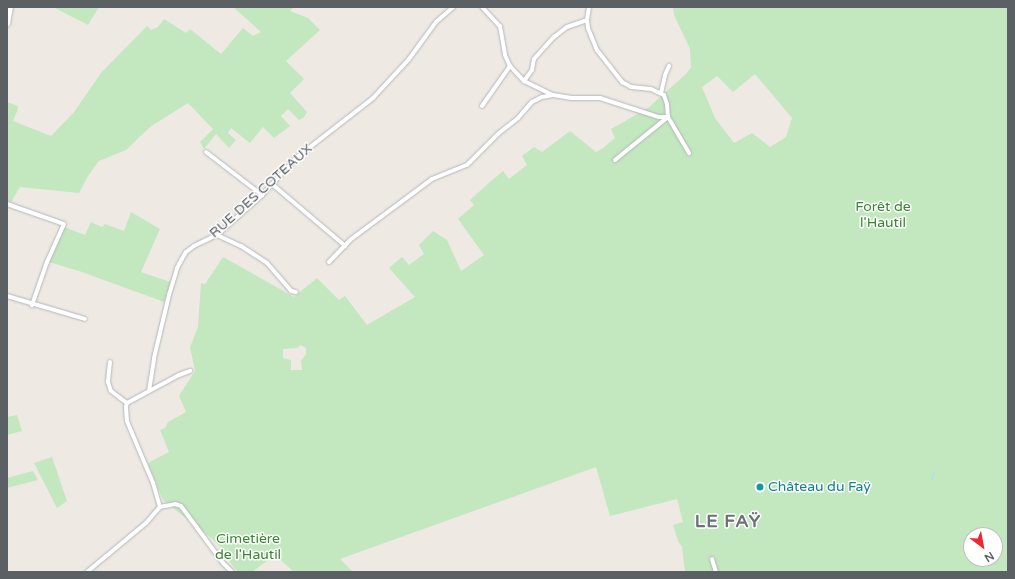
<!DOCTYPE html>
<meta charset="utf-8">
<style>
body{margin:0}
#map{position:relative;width:1015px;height:579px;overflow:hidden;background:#eeeae3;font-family:"Varela Round",sans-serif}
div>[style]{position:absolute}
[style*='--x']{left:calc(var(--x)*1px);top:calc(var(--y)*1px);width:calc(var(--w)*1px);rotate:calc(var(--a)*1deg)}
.green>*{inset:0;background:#c3e7be}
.stream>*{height:1px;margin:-0.5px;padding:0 0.5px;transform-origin:0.5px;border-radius:0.5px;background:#a2e2ff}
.roads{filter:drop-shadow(0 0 1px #b3b7bb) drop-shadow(0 0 1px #b3b7bb)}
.street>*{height:4px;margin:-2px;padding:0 2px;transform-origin:2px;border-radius:2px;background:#fff}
.secondary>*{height:5.5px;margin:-2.75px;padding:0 2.75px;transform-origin:2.75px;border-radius:2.75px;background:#fff}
.dots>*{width:11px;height:11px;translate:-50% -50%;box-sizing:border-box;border:2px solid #fff;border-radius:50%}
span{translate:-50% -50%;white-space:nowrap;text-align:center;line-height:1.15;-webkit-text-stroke:3px #fff;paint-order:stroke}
.street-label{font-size:14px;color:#5b6064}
.park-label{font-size:14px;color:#388531}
.culture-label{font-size:14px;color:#0d838f}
.left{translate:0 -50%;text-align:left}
.district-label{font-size:18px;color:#6c7276;font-weight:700;letter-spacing:1px}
.frame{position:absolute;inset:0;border:8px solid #5b6064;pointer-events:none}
.north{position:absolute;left:963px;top:527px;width:40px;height:40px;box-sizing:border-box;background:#fff;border:1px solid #bdbfc1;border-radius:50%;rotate:148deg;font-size:11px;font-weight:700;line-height:16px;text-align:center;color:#5b6064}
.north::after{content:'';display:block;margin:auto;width:14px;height:18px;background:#f02731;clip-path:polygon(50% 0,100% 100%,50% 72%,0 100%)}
</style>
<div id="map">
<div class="green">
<div style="clip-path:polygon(53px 7px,99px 7px,88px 25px)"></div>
<div style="clip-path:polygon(233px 7px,294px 7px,290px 11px,308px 18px,320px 30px,286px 61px,304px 79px,290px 93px,307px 112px,304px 117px,299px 120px,288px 109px,281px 116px,290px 126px,274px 138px,263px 127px,250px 143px,231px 128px,228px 133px,236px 140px,229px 148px,216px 134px,204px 149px,200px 142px,213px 129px,188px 103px,150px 127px,126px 150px,99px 161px,88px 176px,79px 193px,20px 187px,11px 202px,7px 200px,7px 102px,18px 106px,18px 109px,13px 121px,51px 136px,74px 112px,101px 73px,147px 26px,151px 30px,158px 27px,164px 19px,186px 33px,190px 29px,221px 54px,243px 28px,253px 36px,261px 32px)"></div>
<div style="clip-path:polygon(evenodd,673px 7px,1008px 7px,1008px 572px,685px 572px,682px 547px,678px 541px,673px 525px,683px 522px,677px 499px,610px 516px,596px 467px,340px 559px,353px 572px,294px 572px,275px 555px,252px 572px,238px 572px,230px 562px,230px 558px,226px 552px,211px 538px,163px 500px,148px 463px,169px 452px,160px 430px,165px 428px,168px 422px,186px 412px,179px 396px,195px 371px,190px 347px,198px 327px,201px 283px,205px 284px,223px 257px,294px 297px,317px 278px,339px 300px,345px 296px,367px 325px,415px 297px,389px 268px,402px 257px,409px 265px,424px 254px,419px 245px,433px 231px,447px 240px,461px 271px,484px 255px,458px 219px,474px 205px,470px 200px,490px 182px,503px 171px,509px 179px,527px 165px,522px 156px,534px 147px,542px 152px,570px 131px,596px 152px,603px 148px,615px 138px,611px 129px,648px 108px,686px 74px,691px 67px,690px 49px,674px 15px,673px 7px,755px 74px,792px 118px,786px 137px,770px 147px,752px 133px,734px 143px,715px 118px,702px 87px,717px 76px,733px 92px,755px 74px,673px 7px,301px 345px,306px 348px,306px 354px,301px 361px,302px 370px,291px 370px,291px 360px,283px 358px,283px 349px,297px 348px,301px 345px,673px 7px,971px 535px,995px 535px,995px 559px,971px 559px,971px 535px)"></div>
<div style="clip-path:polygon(131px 212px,160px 229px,141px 272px,171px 282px,164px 302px,82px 272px,49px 262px,64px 227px,85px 235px,91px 222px,102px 227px,105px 224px,124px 231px)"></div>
<div style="clip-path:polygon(17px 415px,22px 431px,7px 435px,7px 417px)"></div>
<div style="clip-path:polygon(52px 457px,67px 501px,57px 508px,34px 463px)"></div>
<div style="clip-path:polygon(33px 471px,38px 480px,7px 488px,7px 478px)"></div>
</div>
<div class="stream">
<div style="--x:932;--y:477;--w:6;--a:-72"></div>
<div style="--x:931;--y:480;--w:2;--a:-63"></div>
</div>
<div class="roads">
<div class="street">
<div style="--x:482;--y:7;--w:26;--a:47"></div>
<div style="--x:500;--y:26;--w:29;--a:80"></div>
<div style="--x:505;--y:55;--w:12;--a:66"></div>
<div style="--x:510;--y:66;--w:21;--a:47"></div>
<div style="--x:524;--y:81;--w:32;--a:26"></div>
<div style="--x:553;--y:95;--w:19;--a:9"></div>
<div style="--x:572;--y:98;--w:28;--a:0"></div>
<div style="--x:600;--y:98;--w:62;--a:17.9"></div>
<div style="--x:659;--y:117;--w:9;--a:0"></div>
<div style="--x:589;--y:7;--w:13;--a:99"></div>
<div style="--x:587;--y:20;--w:8;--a:83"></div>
<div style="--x:588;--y:28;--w:24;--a:68"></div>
<div style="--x:597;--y:50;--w:41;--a:52"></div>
<div style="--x:622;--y:82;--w:10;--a:29"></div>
<div style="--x:631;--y:87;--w:20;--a:6"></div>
<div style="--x:651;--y:89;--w:14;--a:25"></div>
<div style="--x:664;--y:95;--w:9;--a:72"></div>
<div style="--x:667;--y:104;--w:13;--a:86"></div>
<div style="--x:668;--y:117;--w:42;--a:59.7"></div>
<div style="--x:524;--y:81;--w:14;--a:-54"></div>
<div style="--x:532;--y:70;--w:11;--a:-80"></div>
<div style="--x:534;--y:59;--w:30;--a:-48"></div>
<div style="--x:554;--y:37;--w:16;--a:-38"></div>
<div style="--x:567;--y:27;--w:21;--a:-19"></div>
<div style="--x:661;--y:93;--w:18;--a:-77"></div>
<div style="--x:665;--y:75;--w:10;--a:-66"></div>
<div style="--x:482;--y:106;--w:49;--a:-55"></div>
<div style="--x:206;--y:152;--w:71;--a:37.5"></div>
<div style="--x:615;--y:160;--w:68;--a:-39.1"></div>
<div style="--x:272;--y:184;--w:96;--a:40.3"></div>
<div style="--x:7;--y:204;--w:60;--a:19.3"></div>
<div style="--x:64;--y:224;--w:42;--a:114.1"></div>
<div style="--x:47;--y:262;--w:46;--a:109.2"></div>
<div style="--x:217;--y:235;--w:26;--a:25"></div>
<div style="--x:241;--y:246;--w:31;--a:33"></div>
<div style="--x:267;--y:263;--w:37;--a:49"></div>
<div style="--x:291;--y:291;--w:5;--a:11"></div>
<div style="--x:329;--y:262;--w:30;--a:-46"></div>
<div style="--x:350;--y:240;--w:102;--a:-36.6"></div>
<div style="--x:432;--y:179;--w:38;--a:-22"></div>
<div style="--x:467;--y:165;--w:45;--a:-45"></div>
<div style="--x:499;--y:133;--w:24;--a:-38"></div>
<div style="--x:518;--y:118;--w:21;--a:-49"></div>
<div style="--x:532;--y:102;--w:11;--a:-27"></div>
<div style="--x:542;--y:97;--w:11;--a:-10"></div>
<div style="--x:7;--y:296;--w:81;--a:16.4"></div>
<div style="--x:110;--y:362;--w:20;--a:96"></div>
<div style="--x:108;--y:382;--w:9;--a:72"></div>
<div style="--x:111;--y:391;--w:20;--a:37"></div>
<div style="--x:149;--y:391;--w:33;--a:-81"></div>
<div style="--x:154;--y:358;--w:65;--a:-76.6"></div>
<div style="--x:169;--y:295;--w:28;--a:-73"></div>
<div style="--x:177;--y:268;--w:18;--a:-61"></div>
<div style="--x:186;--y:252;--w:10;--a:-37"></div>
<div style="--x:194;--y:246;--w:25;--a:-26"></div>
<div style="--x:217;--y:235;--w:60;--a:-41.6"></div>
<div style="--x:262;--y:195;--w:50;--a:-47.4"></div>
<div style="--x:296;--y:158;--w:98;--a:-37.9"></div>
<div style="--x:373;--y:98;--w:53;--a:-47.3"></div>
<div style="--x:409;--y:59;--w:46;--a:-53.9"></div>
<div style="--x:436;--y:22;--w:23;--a:-41"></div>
<div style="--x:127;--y:403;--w:59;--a:-28.3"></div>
<div style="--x:179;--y:375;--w:12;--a:-20"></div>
<div style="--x:160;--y:507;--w:15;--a:-11"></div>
<div style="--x:175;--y:504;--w:6;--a:18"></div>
<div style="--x:181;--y:506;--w:71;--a:53.6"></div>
<div style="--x:223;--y:563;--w:13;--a:45"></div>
<div style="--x:712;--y:559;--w:14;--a:73"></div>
<div style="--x:87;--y:572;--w:77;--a:-39.7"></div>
<div style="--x:146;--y:523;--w:21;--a:-49"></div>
<div style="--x:160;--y:507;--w:25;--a:-106"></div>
<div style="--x:153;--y:483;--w:67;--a:-112.8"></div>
<div style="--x:127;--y:421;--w:14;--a:-94"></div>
<div style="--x:126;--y:407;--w:4;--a:-76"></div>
</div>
<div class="secondary">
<div style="--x:7;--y:24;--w:17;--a:-80"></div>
</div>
</div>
<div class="dots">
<div style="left:760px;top:487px;background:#0f9aa8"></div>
</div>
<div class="street-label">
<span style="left:261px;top:191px;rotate:-42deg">RUE DES COTEAUX</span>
</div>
<div class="park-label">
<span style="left:883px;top:215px">Forêt de<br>l'Hautil</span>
<span style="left:248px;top:547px">Cimetière<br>de l'Hautil</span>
</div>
<div class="culture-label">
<span class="left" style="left:768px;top:487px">Château du Faÿ</span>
</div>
<div class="district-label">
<span style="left:728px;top:521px">LE FAŸ</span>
</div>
<div class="frame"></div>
<div class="north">N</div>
</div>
